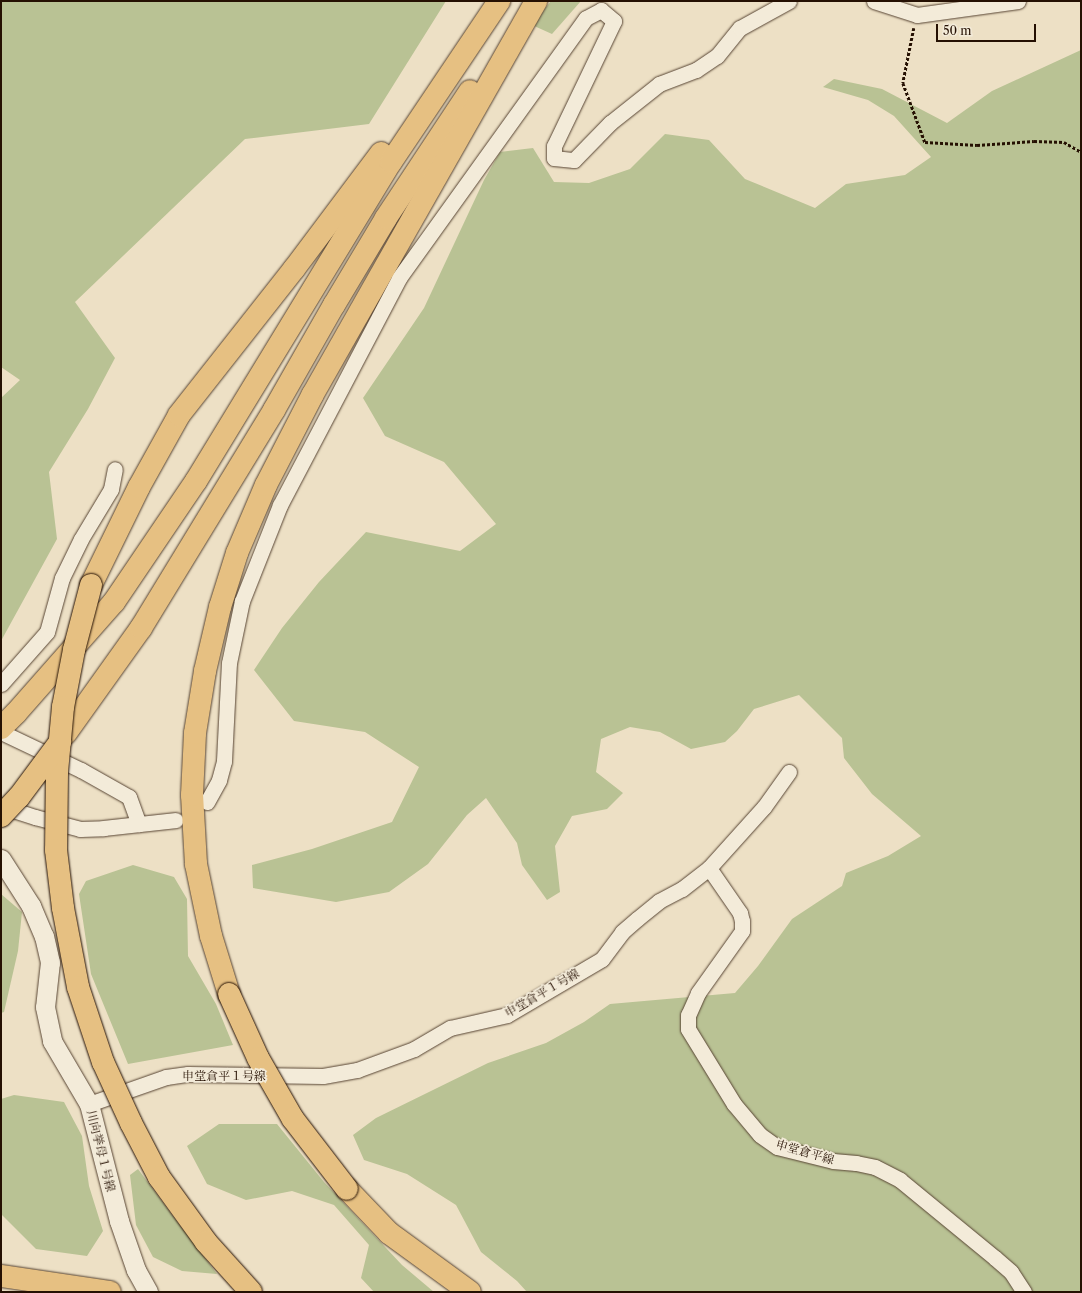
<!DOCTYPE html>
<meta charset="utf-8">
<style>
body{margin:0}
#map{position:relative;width:1082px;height:1293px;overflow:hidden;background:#ede0c5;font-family:"Libre Caslon Text","Noto Serif JP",serif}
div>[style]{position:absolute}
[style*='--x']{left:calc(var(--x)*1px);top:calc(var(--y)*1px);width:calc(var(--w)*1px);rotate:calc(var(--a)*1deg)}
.green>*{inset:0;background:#b9c294}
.path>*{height:2.5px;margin-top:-1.25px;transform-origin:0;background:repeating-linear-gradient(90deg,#251002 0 3px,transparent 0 5px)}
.roads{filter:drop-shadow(0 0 1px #574433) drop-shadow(0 0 1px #574433)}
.minor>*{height:15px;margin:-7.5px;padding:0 7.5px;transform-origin:7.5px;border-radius:7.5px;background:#f3ebd9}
.tertiary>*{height:19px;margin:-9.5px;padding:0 9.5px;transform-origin:9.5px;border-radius:9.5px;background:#f3ebd9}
.motorway>*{height:22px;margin:-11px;padding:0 11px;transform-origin:11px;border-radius:11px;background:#e6c082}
.bridges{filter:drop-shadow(0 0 1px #251002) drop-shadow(0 0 1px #251002)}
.motorway-bridge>*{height:22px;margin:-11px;padding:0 11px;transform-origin:11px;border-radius:11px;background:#e6c082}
span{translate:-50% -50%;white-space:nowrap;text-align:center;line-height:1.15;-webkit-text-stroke:3.5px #f3ebd9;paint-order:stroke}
.street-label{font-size:12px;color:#251002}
.frame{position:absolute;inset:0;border:2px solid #251002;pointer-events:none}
.scale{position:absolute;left:936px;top:24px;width:100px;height:18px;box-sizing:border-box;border:2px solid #251002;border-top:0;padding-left:5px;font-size:12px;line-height:14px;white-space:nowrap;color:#251002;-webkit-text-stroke:3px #f3ebd9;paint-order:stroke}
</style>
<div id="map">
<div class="green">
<div style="clip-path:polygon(1px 1px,446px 1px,369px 124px,245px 139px,75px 302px,115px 358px,88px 409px,49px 472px,57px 539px,1px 641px,1px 398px,20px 380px,1px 367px)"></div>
<div style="clip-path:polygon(551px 1px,581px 1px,552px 34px,532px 25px)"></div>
<div style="clip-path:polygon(1081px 50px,1081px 1292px,527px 1292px,517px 1281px,481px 1252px,456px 1205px,407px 1174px,364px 1160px,353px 1135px,376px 1118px,488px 1063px,546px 1043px,584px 1022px,610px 1004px,735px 993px,758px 966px,792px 919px,842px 886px,846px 873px,888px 856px,921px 836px,872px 794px,844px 758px,842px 738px,799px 695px,754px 709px,737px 731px,725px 742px,691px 749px,660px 732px,630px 727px,601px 739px,596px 772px,623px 793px,607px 809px,572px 816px,555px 846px,560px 892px,547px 900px,522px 865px,517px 843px,486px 798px,467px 815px,428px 864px,389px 892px,336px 902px,253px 888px,252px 865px,312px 849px,392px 822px,419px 767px,365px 732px,294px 721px,254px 670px,282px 628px,319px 582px,366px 532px,460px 551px,496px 524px,444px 462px,385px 436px,363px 398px,424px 308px,484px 180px,500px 152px,533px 148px,554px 182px,589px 183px,630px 169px,665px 134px,709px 140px,745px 179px,815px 208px,846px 184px,905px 175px,931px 157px,894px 116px,868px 100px,823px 87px,834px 79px,882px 89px,947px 123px,992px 91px)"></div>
<div style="clip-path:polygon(133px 865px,174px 877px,187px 899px,188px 956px,216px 1004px,233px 1045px,128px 1064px,91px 974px,79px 894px,86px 881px)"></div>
<div style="clip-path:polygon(1px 894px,22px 912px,18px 951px,4px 1012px,1px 1013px)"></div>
<div style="clip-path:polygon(14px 1095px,64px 1102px,82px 1136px,89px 1186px,103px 1231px,87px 1256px,36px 1249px,1px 1214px,1px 1099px)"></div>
<div style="clip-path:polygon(219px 1124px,277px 1124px,324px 1182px,402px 1265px,434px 1292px,374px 1292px,361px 1278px,369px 1245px,334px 1205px,292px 1191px,246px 1200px,207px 1184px,187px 1146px)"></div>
<div style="clip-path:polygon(138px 1169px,172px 1215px,217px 1274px,182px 1271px,153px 1257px,136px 1225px,130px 1175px)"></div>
</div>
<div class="path">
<div style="--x:914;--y:28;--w:56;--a:101.3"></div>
<div style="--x:903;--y:83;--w:63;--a:69.6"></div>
<div style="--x:925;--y:142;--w:52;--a:3.3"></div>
<div style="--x:977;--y:145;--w:57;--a:-4"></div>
<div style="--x:1034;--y:141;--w:30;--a:2"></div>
<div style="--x:1064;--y:142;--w:20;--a:30"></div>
</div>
<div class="roads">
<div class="minor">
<div style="--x:874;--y:1;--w:45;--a:18"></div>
<div style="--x:917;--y:15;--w:102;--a:-7.9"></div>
<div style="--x:1;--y:684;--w:69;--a:-48.5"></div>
<div style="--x:47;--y:632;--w:56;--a:-74.5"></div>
<div style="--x:62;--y:578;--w:43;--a:-64"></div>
<div style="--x:81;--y:539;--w:58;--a:-59"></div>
<div style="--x:111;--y:489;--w:20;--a:-79"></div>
<div style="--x:1;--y:732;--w:89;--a:25.4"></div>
<div style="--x:81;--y:770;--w:55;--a:29.4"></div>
<div style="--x:129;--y:797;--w:29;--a:70"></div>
<div style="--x:207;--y:802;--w:25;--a:-61"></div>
<div style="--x:219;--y:780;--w:20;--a:-75"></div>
<div style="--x:224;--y:761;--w:98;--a:-87.1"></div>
<div style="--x:229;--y:663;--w:63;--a:-78.2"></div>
<div style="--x:242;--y:601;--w:103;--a:-68.4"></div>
<div style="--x:280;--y:505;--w:256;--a:-62.3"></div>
<div style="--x:399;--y:278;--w:320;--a:-54.3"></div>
<div style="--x:586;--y:18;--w:17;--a:-28"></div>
<div style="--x:601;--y:10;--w:17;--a:40"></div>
<div style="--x:614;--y:21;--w:139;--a:115.6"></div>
<div style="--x:554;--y:146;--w:12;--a:90"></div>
<div style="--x:554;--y:158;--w:20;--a:6"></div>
<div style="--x:574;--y:160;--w:52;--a:-45.8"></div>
<div style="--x:610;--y:123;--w:63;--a:-38.5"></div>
<div style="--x:659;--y:84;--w:40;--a:-21"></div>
<div style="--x:696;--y:70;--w:25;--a:-34"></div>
<div style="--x:717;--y:56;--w:36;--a:-51"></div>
<div style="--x:740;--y:28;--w:56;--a:-28.9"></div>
<div style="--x:1;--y:806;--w:36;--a:18"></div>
<div style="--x:35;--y:817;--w:47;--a:14.9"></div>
<div style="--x:80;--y:829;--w:24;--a:-2"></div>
<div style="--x:104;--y:828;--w:72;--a:-6.3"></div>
<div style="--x:709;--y:868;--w:55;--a:55.4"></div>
<div style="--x:740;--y:913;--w:8;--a:76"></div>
<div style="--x:742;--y:921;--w:10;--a:90"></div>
<div style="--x:742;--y:931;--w:76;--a:125.4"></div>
<div style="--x:698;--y:993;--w:24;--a:114"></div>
<div style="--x:688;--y:1015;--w:14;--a:90"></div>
<div style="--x:688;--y:1029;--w:88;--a:58.5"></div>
<div style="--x:734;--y:1104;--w:40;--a:50"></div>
<div style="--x:760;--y:1135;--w:21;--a:35"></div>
<div style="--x:777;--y:1147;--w:58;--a:14"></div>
<div style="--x:833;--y:1161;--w:23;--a:5"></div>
<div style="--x:856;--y:1163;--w:19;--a:12"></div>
<div style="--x:875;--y:1167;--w:28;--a:27"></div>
<div style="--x:900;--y:1180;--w:123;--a:39.4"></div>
<div style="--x:995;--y:1258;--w:21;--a:41"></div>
<div style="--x:1011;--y:1272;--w:24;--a:57"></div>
<div style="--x:89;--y:1104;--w:82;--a:-19.3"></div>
<div style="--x:166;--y:1077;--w:22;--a:-8"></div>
<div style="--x:188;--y:1074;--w:135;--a:0.8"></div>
<div style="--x:323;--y:1076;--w:35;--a:-10"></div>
<div style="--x:357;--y:1070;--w:61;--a:-20.2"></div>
<div style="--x:414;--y:1049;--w:42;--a:-30.3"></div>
<div style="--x:450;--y:1028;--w:58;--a:-12.8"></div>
<div style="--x:507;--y:1015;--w:110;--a:-30.5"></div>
<div style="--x:602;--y:959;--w:34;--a:-53"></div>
<div style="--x:622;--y:932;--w:20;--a:-41"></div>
<div style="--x:637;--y:919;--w:28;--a:-39"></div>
<div style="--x:659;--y:901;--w:26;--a:-28"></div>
<div style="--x:682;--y:889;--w:34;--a:-38"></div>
<div style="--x:709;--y:868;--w:82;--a:-48"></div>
<div style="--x:764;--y:807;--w:43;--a:-54.5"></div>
</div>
<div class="tertiary">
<div style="--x:1;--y:859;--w:56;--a:57.4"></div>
<div style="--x:31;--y:906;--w:33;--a:67"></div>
<div style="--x:44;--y:936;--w:27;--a:77"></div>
<div style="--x:50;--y:962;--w:45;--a:96.3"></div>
<div style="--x:45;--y:1007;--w:35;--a:78"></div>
<div style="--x:52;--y:1041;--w:73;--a:59.6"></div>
<div style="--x:89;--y:1104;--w:121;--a:75.6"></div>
<div style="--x:119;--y:1221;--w:52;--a:70.9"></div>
<div style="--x:136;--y:1270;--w:25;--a:61"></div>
</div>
<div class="motorway">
<div style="--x:91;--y:585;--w:109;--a:-63.9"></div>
<div style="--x:139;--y:487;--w:82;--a:-60.9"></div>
<div style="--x:179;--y:415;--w:186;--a:-51.8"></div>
<div style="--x:294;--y:269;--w:145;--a:-53.1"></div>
<div style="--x:1;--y:728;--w:21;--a:-45"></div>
<div style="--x:16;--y:713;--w:148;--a:-48.6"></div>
<div style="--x:114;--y:602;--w:146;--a:-55.9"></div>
<div style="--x:196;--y:481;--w:374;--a:-58.6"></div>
<div style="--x:391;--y:162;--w:194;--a:-56.1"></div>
<div style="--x:66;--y:733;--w:129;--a:-54.5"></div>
<div style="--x:141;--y:628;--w:255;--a:-58.6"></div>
<div style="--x:274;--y:410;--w:121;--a:-60.3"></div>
<div style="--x:334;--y:305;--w:101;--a:-59.1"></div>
<div style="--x:386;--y:218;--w:152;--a:-56.5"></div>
<div style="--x:229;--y:994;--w:61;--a:-107.2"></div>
<div style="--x:211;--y:936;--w:74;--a:-101.8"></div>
<div style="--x:196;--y:864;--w:69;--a:-93.3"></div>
<div style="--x:192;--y:795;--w:62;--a:-87.2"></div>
<div style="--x:195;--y:733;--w:63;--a:-80.8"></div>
<div style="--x:205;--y:671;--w:66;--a:-76.8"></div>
<div style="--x:220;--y:607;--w:57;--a:-72.5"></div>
<div style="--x:237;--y:553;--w:74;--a:-66.9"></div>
<div style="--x:266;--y:485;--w:102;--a:-62.7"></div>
<div style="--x:313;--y:394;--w:452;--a:-60.4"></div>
<div style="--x:347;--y:1189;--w:61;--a:46.3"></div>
<div style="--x:389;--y:1233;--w:100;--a:36.1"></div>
<div style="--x:1;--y:1276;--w:110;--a:8.4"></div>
</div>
</div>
<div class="bridges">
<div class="motorway-bridge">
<div style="--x:91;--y:585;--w:67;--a:104.7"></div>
<div style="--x:74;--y:650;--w:58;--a:100.9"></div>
<div style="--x:63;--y:707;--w:65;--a:95.3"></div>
<div style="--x:57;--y:772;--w:78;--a:90.7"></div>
<div style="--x:56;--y:850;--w:58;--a:83.1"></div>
<div style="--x:63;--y:908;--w:80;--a:79.2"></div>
<div style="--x:78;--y:987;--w:79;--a:71.6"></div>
<div style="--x:103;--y:1062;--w:67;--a:65.3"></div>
<div style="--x:131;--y:1123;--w:61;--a:62.6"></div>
<div style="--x:159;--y:1177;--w:80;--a:54.1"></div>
<div style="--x:206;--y:1242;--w:67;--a:48"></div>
<div style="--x:1;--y:816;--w:26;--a:-47"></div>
<div style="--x:19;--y:797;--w:69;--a:-53.3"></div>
<div style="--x:229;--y:994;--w:70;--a:65.6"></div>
<div style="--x:258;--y:1058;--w:70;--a:60.2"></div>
<div style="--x:293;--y:1119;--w:88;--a:52.4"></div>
</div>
</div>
<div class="street-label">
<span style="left:542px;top:993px;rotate:-30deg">申堂倉平１号線</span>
<span style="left:224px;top:1076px">申堂倉平１号線</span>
<span style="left:101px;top:1151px;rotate:76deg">川向挙母１号線</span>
<span style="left:805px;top:1152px;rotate:16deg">申堂倉平線</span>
</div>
<div class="frame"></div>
<div class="scale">50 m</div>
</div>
